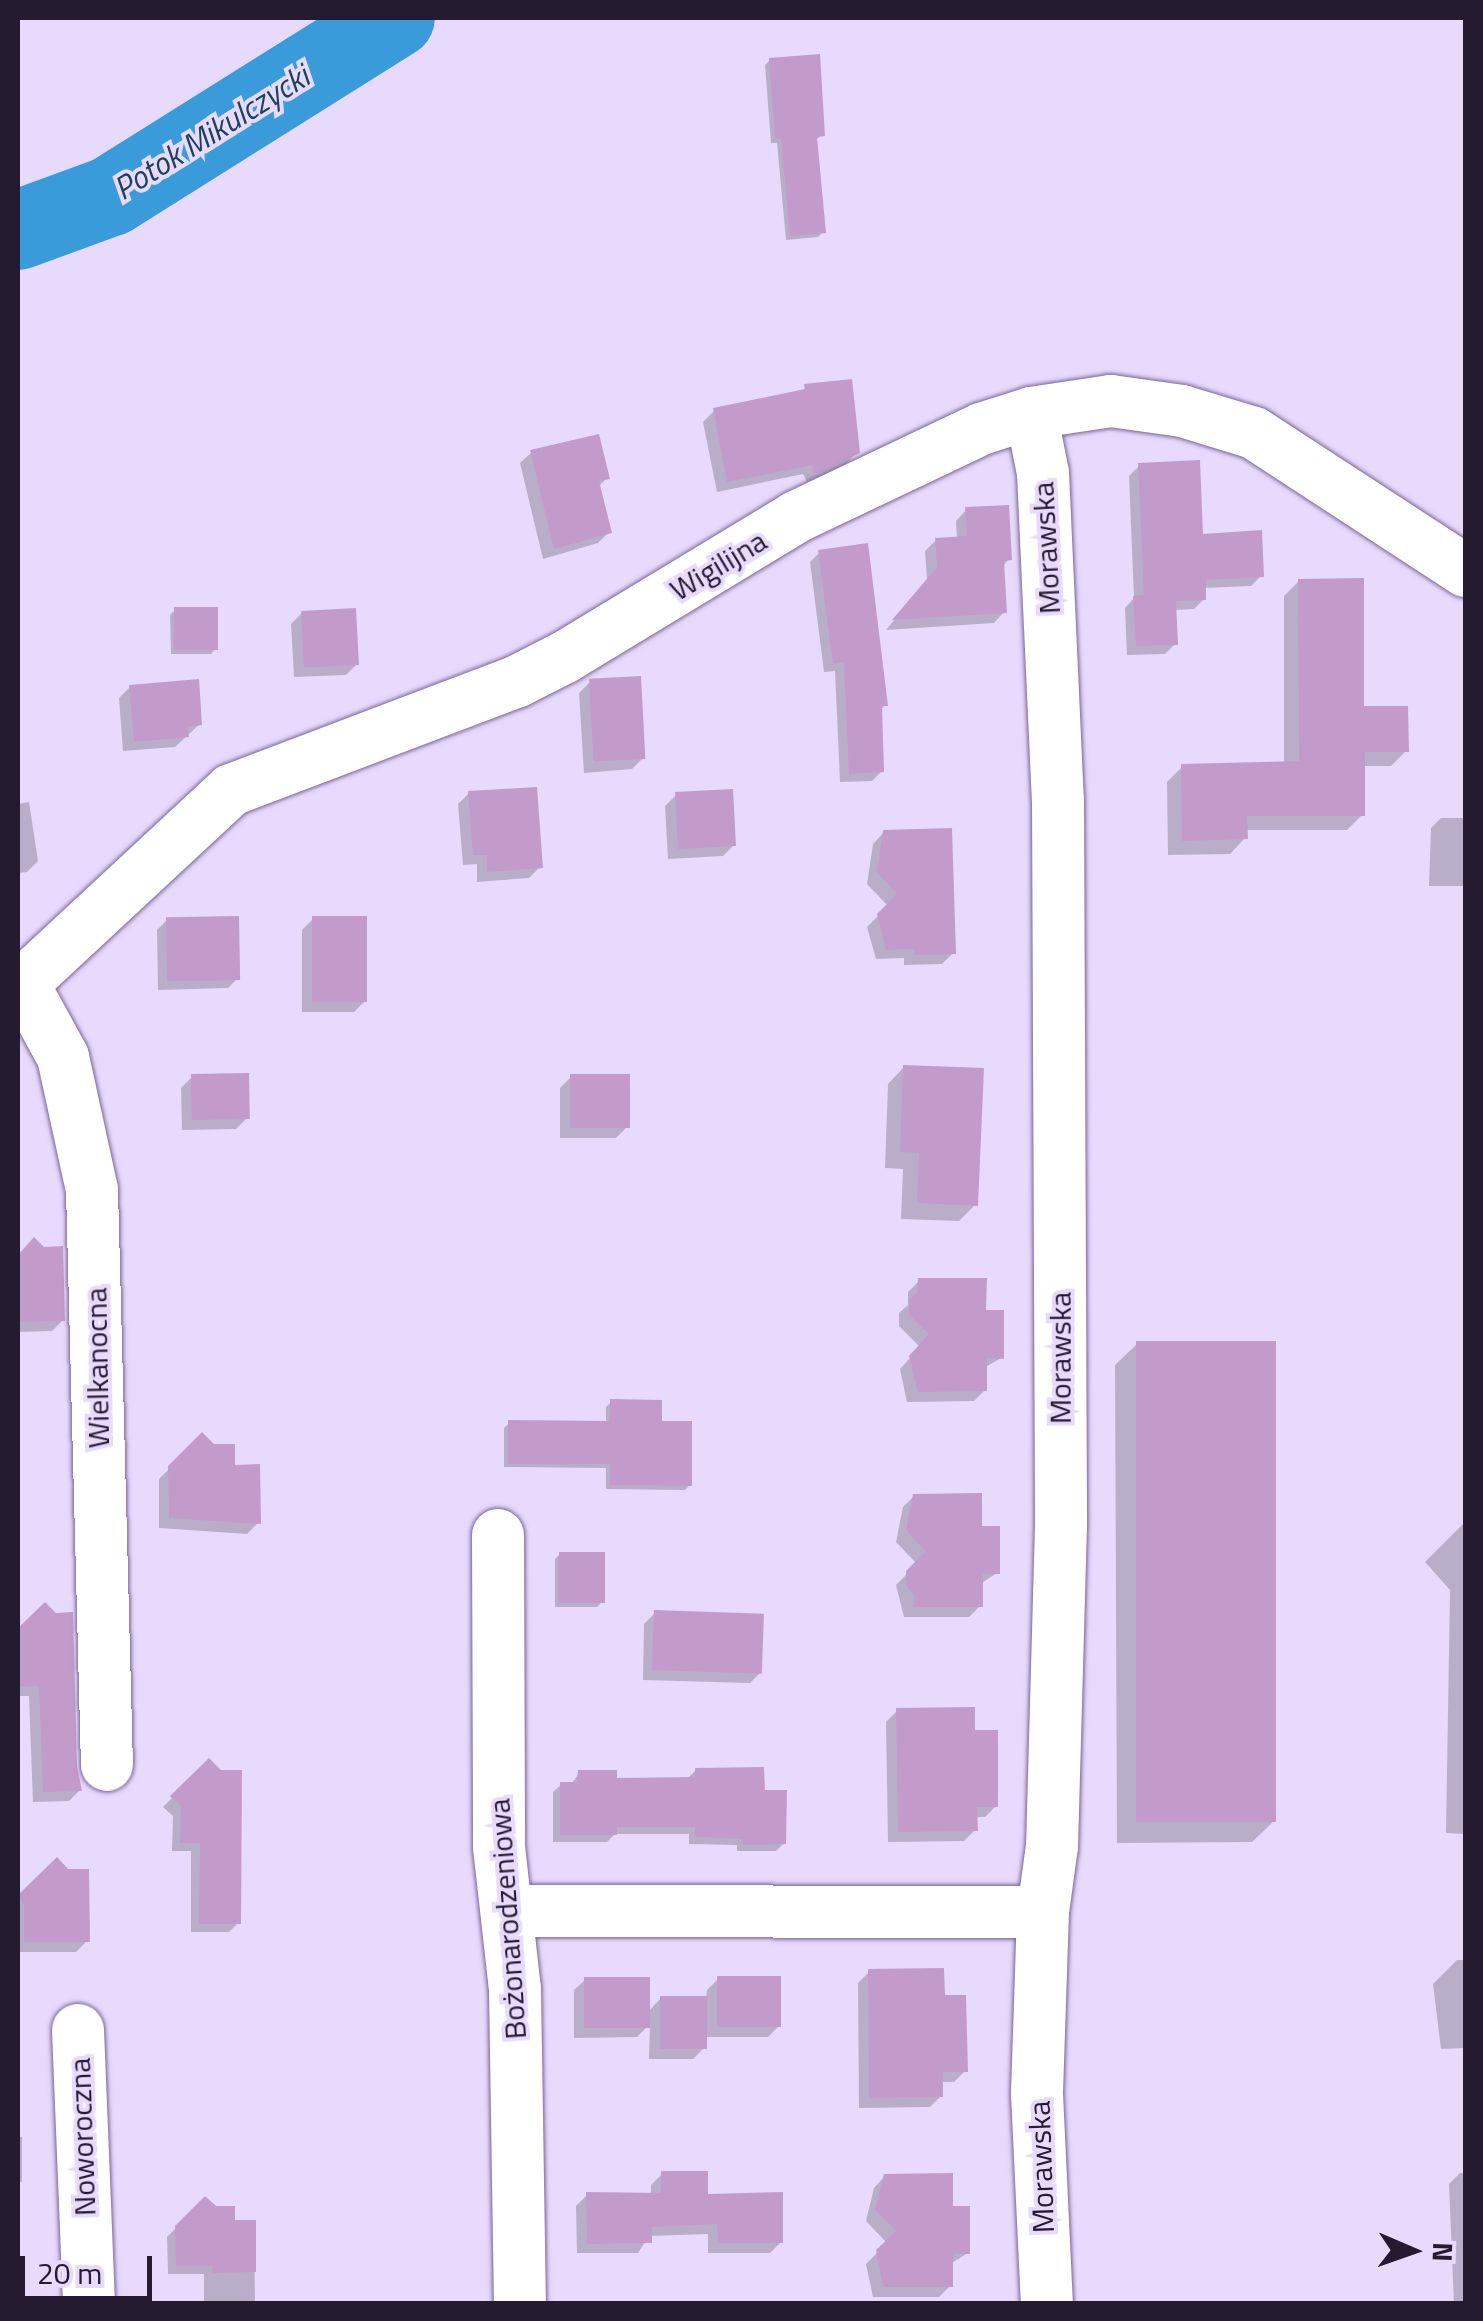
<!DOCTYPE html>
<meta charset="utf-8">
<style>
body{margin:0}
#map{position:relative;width:1483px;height:2321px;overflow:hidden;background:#e7dafd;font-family:"Titillium Web",sans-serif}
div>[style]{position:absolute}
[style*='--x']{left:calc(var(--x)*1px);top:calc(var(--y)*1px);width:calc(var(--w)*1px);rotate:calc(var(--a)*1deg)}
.shadow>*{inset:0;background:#0003;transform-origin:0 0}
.river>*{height:80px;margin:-40px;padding:0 40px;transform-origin:40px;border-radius:40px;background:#3a9bdb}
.building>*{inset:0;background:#c39bca;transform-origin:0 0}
.roads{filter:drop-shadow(0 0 2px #796598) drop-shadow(0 0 2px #796598)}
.minor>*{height:52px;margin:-26px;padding:0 26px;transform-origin:26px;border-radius:26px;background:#fff}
span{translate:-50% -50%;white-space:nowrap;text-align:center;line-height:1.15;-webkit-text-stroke:8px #e7dafd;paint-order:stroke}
.street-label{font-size:30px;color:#241b30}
.water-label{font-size:32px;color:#1b425d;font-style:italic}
.frame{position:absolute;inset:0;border:20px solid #241b30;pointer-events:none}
.north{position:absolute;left:1363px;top:2201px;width:100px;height:100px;-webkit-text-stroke:8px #e7dafd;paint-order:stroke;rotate:92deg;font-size:28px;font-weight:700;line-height:40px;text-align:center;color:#241b30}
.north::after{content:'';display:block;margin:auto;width:35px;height:45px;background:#241b30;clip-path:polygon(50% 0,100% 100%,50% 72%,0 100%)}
.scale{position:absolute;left:20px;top:2256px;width:132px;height:45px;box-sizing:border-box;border:5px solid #241b30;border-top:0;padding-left:12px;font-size:30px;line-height:35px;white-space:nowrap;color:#241b30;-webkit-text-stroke:8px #e7dafd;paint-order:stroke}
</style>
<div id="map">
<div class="shadow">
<div style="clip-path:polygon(770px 60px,823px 135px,815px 140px,823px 232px,818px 237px,786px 240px,777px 143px,771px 143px,765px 65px)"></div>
<div style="clip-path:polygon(806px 387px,857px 452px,846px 464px,807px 482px,803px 474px,717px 492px,703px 422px,714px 411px,800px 393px)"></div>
<div style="clip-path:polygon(531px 453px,607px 478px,598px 487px,609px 532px,598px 543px,543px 559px,520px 463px)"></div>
<div style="clip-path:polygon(1139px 466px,1201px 536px,1261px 576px,1251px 586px,1203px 588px,1204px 599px,1194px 609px,1174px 610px,1175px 644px,1165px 654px,1127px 655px,1125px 608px,1134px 598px,1129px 476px)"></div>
<div style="clip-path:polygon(966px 510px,1009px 559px,1002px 567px,1004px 612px,994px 623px,886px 630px,927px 580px,925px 551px,936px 540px,957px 539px,956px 521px)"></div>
<div style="clip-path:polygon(820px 552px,885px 705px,880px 710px,882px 771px,872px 781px,840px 782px,835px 671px,824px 672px,810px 562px)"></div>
<div style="clip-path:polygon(1299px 581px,1362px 708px,1406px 751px,1391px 766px,1362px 766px,1362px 815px,1347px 830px,1245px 830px,1245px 838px,1230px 854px,1168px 855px,1167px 782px,1182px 767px,1284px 764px,1284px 596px)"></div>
<div style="clip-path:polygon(175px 610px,215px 649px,211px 654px,171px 654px,170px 615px)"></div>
<div style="clip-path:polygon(302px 613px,357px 664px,346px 675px,294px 677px,291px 624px)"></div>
<div style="clip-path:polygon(590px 682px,643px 758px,632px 769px,584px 773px,579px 693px)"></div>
<div style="clip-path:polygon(130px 687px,200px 724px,175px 747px,123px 751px,119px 698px)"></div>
<div style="clip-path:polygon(469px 793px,540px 867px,529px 878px,477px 882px,477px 864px,463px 865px,458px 804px)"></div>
<div style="clip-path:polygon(676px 795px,734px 845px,723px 856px,668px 859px,665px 806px)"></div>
<div style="clip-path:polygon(29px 802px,38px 861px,27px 872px,18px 873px,18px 804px)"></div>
<div style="clip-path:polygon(1441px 818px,1466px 818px,1466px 886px,1429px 886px,1431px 828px)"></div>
<div style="clip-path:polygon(884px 832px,953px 953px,942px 964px,904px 965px,904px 958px,876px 959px,867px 927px,888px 906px,867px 884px,873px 844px)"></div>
<div style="clip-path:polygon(313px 919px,365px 1001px,354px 1012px,302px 1012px,302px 930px)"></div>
<div style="clip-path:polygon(167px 920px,237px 979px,228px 988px,158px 990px,157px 930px)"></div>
<div style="clip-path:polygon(904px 1067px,976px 1204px,959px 1221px,901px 1219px,903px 1169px,885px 1168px,888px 1084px)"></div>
<div style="clip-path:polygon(192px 1077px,247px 1118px,236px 1129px,182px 1130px,181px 1088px)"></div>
<div style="clip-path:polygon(571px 1077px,627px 1127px,616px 1138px,560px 1138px,560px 1088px)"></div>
<div style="clip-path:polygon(34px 1240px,63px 1320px,52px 1331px,18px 1332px,18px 1258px)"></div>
<div style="clip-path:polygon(919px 1281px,984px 1313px,1001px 1358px,984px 1368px,985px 1390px,974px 1401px,907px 1402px,900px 1369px,920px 1347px,899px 1326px,899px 1313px,908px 1305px,908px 1292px)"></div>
<div style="clip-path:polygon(1137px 1344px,1274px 1821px,1252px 1842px,1117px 1843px,1115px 1365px)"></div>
<div style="clip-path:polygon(611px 1402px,660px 1424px,690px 1485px,685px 1490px,606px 1489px,606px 1468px,504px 1467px,504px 1428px,509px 1423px,606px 1424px,606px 1407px)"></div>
<div style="clip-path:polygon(202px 1436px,232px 1467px,258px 1523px,247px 1534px,159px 1528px,159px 1479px)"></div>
<div style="clip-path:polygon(914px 1496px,980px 1528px,997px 1573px,980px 1584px,980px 1606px,969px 1617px,904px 1617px,896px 1585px,917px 1564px,896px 1542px,903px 1507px)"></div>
<div style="clip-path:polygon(1466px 1521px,1466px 1834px,1446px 1833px,1450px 1590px,1425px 1562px)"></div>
<div style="clip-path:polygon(560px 1554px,602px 1602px,597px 1607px,555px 1607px,555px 1559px)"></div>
<div style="clip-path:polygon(45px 1606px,80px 1790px,69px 1801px,33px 1802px,29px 1696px,18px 1696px,18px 1632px)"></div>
<div style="clip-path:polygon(655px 1613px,761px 1672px,750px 1683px,643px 1680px,644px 1624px)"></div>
<div style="clip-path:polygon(897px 1711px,973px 1732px,996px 1806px,985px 1817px,975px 1817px,975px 1830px,964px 1841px,888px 1842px,886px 1722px)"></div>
<div style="clip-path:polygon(209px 1761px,238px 1923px,229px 1932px,191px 1932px,191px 1851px,172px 1851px,173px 1816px,163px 1807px)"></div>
<div style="clip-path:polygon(696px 1770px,784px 1843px,776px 1851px,737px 1851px,737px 1845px,689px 1844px,689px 1834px,615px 1834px,607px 1842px,553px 1842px,553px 1792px,561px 1785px,571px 1785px,579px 1773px,614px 1780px,688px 1778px)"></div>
<div style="clip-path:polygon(57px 1861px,87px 1941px,76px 1952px,18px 1952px,18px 1898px)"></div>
<div style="clip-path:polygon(1457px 1960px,1466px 1960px,1466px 2048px,1441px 2049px,1433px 1984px)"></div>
<div style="clip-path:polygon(869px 1972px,942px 1997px,965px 2071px,954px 2082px,941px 2082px,941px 2096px,930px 2107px,859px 2108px,858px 1983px)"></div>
<div style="clip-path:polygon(718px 1979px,779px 2026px,768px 2037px,704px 2037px,704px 2048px,693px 2059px,649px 2059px,650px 2024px,637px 2037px,574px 2038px,574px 1990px,585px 1980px,648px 2012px,661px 1998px,706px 1998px,707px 1990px)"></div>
<div style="left:22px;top:2137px;width:45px;height:4px;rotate:90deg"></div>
<div style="clip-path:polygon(1460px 2173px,1466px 2173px,1466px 2304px,1454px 2304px,1449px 2184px)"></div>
<div style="clip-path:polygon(662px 2174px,706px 2196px,781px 2242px,770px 2253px,708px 2253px,708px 2234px,649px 2236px,638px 2253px,577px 2253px,576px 2206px,587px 2195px,651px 2196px,651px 2185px)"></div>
<div style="clip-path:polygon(885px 2176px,968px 2253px,950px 2264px,950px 2286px,939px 2297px,873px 2297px,866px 2264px,887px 2243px,866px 2221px,874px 2188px)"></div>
<div style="clip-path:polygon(205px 2199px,232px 2223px,254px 2222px,255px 2304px,204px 2304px,204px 2274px,168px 2274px,167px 2237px)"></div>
</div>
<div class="river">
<div style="--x:18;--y:230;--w:99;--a:-20.1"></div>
<div style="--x:111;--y:196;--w:335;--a:-32.1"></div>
</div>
<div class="building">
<div style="clip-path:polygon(820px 54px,825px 136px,817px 137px,826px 233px,790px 236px,781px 139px,775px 139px,769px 58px)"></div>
<div style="clip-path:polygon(852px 379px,860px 453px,820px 472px,814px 473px,813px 465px,727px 482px,713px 408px,805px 389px,804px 384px)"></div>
<div style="clip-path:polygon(599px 434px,610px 479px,599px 481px,612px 533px,554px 549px,530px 450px)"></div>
<div style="clip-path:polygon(1200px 460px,1203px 534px,1262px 530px,1264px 577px,1206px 580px,1206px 600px,1176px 601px,1178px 645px,1136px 646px,1133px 596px,1144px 595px,1138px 463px)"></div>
<div style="clip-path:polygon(1009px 505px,1012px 560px,1004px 561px,1007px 613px,892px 620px,937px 567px,935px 538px,967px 536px,965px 507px)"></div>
<div style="clip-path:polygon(868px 543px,888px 706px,882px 706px,884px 772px,849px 774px,844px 662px,833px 664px,818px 550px)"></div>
<div style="clip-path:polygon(1364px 578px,1364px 706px,1408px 706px,1409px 752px,1365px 752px,1365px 816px,1247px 816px,1248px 839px,1182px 841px,1181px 764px,1299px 761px,1298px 579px)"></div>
<div style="left:174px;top:607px;width:44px;height:43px"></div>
<div style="left:356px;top:608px;width:57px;height:55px;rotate:87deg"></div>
<div style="left:641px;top:676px;width:83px;height:52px;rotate:87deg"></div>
<div style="clip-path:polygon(199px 679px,202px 725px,188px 727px,189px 737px,134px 742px,129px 685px)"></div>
<div style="clip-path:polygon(537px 787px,543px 868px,487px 872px,487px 855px,473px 855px,468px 791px)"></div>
<div style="left:733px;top:789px;width:57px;height:58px;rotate:87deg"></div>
<div style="clip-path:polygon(952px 828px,956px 954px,915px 955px,914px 949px,886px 950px,877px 914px,897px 894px,877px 872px,883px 830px)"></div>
<div style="left:239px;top:916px;width:64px;height:73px;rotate:89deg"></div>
<div style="left:312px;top:916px;width:55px;height:86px"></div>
<div style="clip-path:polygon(903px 1065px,984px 1068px,978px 1206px,917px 1203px,919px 1153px,900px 1152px)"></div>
<div style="left:249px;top:1073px;width:46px;height:58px;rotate:89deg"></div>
<div style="left:570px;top:1074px;width:60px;height:54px"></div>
<div style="clip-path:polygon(34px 1237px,44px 1247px,63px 1246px,65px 1321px,18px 1322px,18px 1255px)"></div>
<div style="clip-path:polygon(918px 1278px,987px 1278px,986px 1310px,1004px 1310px,1004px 1359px,987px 1358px,987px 1391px,918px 1392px,909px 1356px,929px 1334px,909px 1315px,909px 1300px,917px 1292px)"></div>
<div style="left:1136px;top:1341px;width:140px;height:481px"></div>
<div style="clip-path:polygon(610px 1399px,662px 1400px,662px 1421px,692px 1421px,692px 1486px,610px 1485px,610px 1464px,508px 1464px,508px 1420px,610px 1421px)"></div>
<div style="clip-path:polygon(202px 1432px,214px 1444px,235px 1444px,235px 1465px,260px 1464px,261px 1524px,169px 1518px,168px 1466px)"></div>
<div style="clip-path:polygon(982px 1493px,982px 1526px,1000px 1526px,1000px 1574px,983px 1574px,983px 1607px,914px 1607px,914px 1594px,906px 1586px,906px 1571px,926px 1551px,906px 1530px,913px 1494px)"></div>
<div style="left:559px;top:1552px;width:46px;height:51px"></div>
<div style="clip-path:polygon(45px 1602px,56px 1613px,73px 1612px,77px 1766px,82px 1791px,43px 1792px,39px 1686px,18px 1687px,18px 1628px)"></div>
<div style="left:654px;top:1610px;width:110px;height:60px;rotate:2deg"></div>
<div style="clip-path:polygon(975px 1707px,975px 1730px,998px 1730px,998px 1807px,977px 1807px,978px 1831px,898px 1832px,896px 1708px)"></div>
<div style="clip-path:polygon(209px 1758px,221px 1770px,242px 1770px,241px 1924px,199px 1924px,200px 1843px,180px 1843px,181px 1806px,170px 1796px)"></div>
<div style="clip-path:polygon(764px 1767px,765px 1790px,787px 1790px,786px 1844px,743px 1845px,743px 1839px,695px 1837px,695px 1827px,617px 1827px,617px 1835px,560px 1835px,560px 1782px,577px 1782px,578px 1770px,617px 1770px,617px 1778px,695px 1777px,695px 1768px)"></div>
<div style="clip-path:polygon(57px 1857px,68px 1869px,89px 1869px,90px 1942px,24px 1942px,24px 1905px,18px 1895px)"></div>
<div style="clip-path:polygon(944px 1968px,945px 1995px,966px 1995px,968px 2072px,943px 2072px,943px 2097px,869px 2098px,868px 1969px)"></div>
<div style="left:781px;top:1976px;width:51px;height:64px;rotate:90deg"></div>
<div style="left:584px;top:1977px;width:66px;height:51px"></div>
<div style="left:660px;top:1996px;width:47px;height:53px"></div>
<div style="clip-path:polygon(661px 2171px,708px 2171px,708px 2194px,783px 2192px,783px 2243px,718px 2243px,717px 2224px,652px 2227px,652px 2243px,587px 2244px,586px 2192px,661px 2193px)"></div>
<div style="clip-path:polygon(953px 2173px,953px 2206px,970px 2206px,970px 2254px,953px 2254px,953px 2287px,883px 2287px,876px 2250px,896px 2231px,875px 2210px,884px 2174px)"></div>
<div style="clip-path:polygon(205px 2196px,216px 2206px,235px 2206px,235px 2220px,256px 2220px,256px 2272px,213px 2273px,212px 2266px,176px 2266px,175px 2226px)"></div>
</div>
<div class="roads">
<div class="minor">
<div style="--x:1031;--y:413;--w:61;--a:78.7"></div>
<div style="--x:1043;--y:473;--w:327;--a:87.4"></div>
<div style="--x:1058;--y:800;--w:725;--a:89.76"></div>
<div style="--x:1061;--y:1525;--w:321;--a:91.6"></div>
<div style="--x:1052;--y:1846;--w:67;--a:97.8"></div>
<div style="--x:1043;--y:1912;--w:182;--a:91.9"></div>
<div style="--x:1037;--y:2094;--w:210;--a:87.3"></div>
<div style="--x:23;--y:984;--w:83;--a:61.3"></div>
<div style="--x:63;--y:1057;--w:136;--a:77.7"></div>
<div style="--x:92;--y:1190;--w:575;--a:88.51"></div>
<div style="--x:18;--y:988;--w:291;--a:-42.9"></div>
<div style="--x:231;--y:790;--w:305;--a:-20.8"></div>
<div style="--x:516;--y:682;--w:55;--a:-27"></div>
<div style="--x:565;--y:657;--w:270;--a:-31.2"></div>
<div style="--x:796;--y:517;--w:205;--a:-25.4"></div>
<div style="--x:981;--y:429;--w:52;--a:-17.7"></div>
<div style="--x:1031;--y:413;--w:81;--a:-8.5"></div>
<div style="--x:1111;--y:401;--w:72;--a:8"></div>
<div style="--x:1182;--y:411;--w:75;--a:17"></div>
<div style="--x:1254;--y:433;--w:253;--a:33.1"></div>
<div style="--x:498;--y:1535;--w:312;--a:89.8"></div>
<div style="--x:499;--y:1847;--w:143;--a:83.6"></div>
<div style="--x:515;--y:1989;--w:315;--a:89.1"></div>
<div style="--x:507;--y:1911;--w:536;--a:0.11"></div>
<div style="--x:78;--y:2030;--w:274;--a:87.7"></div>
</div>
</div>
<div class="street-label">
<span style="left:1046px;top:548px;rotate:-93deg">Morawska</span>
<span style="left:718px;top:565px;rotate:-31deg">Wigilijna</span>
<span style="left:1060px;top:1358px;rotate:-90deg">Morawska</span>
<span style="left:97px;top:1368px;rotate:-91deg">Wielkanocna</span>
<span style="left:507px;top:1919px;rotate:-94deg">Bożonarodzeniowa</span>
<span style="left:82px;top:2137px;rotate:-92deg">Noworoczna</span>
<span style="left:1041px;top:2167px;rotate:-92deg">Morawska</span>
</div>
<div class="water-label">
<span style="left:211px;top:132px;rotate:-32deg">Potok Mikulczycki</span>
</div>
<div class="frame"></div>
<div class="north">N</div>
<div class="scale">20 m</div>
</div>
